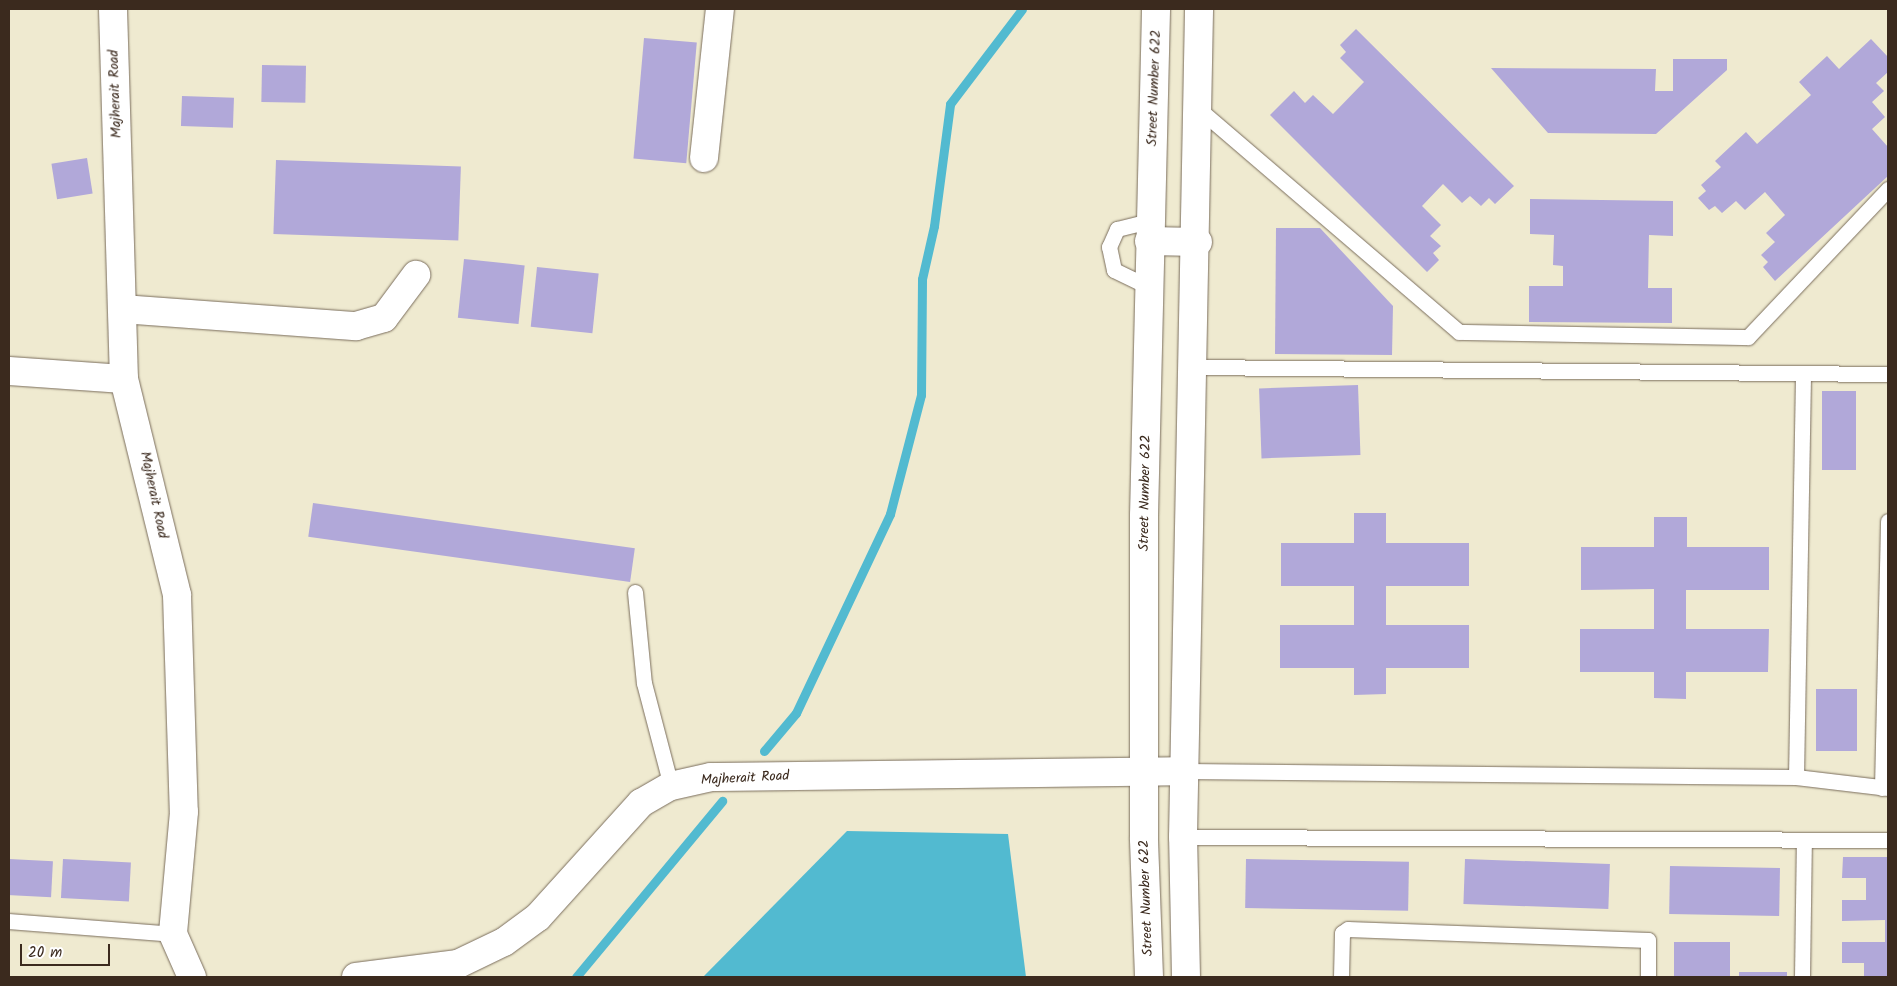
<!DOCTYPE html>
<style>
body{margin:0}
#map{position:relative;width:1897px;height:986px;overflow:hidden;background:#efead0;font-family:Kalam,sans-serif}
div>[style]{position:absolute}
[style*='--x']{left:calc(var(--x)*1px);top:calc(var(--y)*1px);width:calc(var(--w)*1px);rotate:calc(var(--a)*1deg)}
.water>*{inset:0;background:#52bad0}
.stream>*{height:9px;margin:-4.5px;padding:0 4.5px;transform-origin:4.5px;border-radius:4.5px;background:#52bad0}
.building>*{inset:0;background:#b1a8d9;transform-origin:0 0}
.roads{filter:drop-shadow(0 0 1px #7a6d5c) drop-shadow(0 0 1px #7a6d5c)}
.service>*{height:15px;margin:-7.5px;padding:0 7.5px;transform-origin:7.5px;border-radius:7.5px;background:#fff}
.minor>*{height:28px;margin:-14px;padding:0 14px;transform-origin:14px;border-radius:14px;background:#fff}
.tertiary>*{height:28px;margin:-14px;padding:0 14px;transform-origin:14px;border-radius:14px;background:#fff}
span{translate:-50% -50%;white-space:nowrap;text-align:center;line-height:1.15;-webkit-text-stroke:4px #fff;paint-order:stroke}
.street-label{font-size:14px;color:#3b2a1e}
.frame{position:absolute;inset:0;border:10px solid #3b2a1e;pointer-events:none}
.scale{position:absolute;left:20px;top:944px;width:90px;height:22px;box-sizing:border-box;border:2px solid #3b2a1e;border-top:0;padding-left:6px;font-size:15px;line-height:18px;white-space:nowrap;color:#3b2a1e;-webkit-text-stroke:4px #fff;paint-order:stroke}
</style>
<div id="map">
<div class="water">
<div style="clip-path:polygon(847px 831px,1008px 834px,1026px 977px,703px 977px)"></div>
</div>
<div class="stream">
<div style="--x:764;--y:751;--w:50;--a:-49.9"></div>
<div style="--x:796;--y:713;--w:220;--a:-64.7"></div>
<div style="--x:890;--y:514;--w:123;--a:-75.4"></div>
<div style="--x:921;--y:395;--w:116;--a:-89.5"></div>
<div style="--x:922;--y:279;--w:54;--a:-77.2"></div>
<div style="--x:934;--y:226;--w:123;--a:-82.5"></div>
<div style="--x:950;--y:104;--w:119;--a:-52.8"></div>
<div style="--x:576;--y:977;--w:229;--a:-50.3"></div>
</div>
<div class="building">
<div style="clip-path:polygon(1356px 29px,1514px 186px,1495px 204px,1489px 198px,1481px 206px,1470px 196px,1462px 203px,1443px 184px,1422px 206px,1441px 225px,1430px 236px,1441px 246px,1433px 253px,1439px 260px,1427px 272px,1270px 115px,1294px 91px,1305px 103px,1313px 95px,1333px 114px,1364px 82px,1340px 58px,1346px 52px,1340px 45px)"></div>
<div style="left:644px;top:38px;width:53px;height:121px;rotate:5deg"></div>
<div style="clip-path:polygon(1871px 39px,1888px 57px,1888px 72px,1876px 83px,1884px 91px,1872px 102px,1885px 117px,1872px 129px,1888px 147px,1888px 176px,1775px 281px,1763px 267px,1768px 262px,1761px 255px,1775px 242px,1766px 233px,1785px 215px,1765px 192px,1745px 210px,1736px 201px,1722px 213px,1715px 206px,1709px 210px,1698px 198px,1706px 191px,1701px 185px,1721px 167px,1715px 161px,1746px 132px,1757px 144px,1811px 95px,1799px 82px,1827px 56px,1839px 69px)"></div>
<div style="clip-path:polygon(1673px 59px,1727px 59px,1727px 70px,1656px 134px,1548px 133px,1491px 68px,1656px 69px,1655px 91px,1673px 91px)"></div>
<div style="left:262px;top:65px;width:44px;height:37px;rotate:1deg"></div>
<div style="left:182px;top:96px;width:52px;height:30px;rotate:2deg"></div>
<div style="left:87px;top:158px;width:36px;height:36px;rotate:81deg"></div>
<div style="left:276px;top:160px;width:185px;height:74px;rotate:2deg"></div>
<div style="clip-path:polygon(1530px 199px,1673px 201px,1673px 236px,1649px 235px,1648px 288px,1672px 288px,1672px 323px,1529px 322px,1529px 286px,1563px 286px,1563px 266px,1553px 265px,1554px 235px,1530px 234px)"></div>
<div style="clip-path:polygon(1276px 228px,1320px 228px,1393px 306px,1392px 355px,1275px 354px)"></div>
<div style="left:464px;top:259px;width:61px;height:59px;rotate:6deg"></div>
<div style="left:537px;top:267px;width:62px;height:60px;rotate:6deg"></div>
<div style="left:1358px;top:385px;width:70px;height:99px;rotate:88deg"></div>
<div style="left:1822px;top:391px;width:34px;height:79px"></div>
<div style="left:313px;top:503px;width:325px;height:34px;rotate:8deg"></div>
<div style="clip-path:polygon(1354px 513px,1386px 513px,1386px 543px,1469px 543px,1469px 586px,1386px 586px,1386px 625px,1469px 625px,1469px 668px,1386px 668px,1386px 694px,1354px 695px,1354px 668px,1280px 668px,1280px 625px,1354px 625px,1354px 586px,1281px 586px,1281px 543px,1354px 543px)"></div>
<div style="clip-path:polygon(1654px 517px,1687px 517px,1687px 547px,1769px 547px,1769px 590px,1686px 590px,1686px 629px,1769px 629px,1768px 672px,1686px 672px,1686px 699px,1654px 698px,1654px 672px,1580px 672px,1580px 629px,1654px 629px,1654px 589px,1581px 590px,1581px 547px,1654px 547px)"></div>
<div style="left:1816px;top:689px;width:41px;height:62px"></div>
<div style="clip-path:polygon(1843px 857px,1888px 857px,1888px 977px,1864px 977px,1864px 963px,1842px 963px,1842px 942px,1885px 942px,1885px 920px,1842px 921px,1842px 900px,1866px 900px,1866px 878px,1842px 878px)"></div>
<div style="left:9px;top:859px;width:44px;height:36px;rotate:3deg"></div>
<div style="left:63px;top:859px;width:68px;height:39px;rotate:3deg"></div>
<div style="left:1246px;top:859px;width:163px;height:49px;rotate:1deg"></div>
<div style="left:1465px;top:859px;width:145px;height:45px;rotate:2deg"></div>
<div style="left:1670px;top:866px;width:110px;height:48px;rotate:1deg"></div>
<div style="left:1674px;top:942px;width:56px;height:35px"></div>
<div style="left:1739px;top:972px;width:48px;height:5px"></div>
</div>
<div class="roads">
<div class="service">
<div style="--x:1200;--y:110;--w:341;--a:40.6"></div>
<div style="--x:1459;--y:332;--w:289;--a:1"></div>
<div style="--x:1748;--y:337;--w:204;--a:-46.6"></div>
<div style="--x:1149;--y:287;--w:39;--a:-154"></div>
<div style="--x:1114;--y:270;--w:24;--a:-102"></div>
<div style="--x:1109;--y:247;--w:20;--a:-66"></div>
<div style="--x:1117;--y:229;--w:34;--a:-14"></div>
<div style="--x:1195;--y:367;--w:693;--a:0.58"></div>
<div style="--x:635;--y:592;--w:91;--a:84.4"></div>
<div style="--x:644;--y:683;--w:106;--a:75.3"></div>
<div style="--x:1185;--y:771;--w:611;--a:0.56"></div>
<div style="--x:1796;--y:777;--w:93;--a:6.8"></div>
<div style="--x:1796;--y:777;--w:404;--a:-89"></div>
<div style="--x:1882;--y:788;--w:267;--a:-88.7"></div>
<div style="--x:1183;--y:837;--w:705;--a:0.24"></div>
<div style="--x:9;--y:921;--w:165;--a:4.5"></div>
<div style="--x:1341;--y:977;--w:44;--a:-88.7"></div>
<div style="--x:1342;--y:933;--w:7;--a:-34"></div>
<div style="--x:1348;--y:929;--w:300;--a:2.1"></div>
<div style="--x:1648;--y:940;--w:37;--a:90"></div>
<div style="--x:1802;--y:977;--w:137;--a:-89.2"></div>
</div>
<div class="minor">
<div style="--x:704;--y:158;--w:150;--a:-83.9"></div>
<div style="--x:122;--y:309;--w:235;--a:4.2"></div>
<div style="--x:356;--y:326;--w:29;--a:-16"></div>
<div style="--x:384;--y:318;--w:54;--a:-53.3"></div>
<div style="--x:9;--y:371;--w:115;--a:4"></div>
</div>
<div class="tertiary">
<div style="--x:113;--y:9;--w:370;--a:88.3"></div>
<div style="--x:124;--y:379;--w:222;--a:76.2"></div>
<div style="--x:177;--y:595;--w:217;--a:88.2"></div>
<div style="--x:184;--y:812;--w:122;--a:95.2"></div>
<div style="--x:173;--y:934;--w:47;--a:66.2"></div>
<div style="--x:1149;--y:241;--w:49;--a:1.2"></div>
<div style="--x:356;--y:977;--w:103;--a:-7.3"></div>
<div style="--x:458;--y:964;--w:51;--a:-25.6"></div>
<div style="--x:504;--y:942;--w:42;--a:-36.3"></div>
<div style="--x:538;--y:917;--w:154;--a:-47.9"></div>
<div style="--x:641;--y:803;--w:34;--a:-30"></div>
<div style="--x:671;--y:786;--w:41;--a:-12.7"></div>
<div style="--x:711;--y:777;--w:474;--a:-0.7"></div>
<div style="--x:1149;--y:977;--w:139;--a:-92.1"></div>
<div style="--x:1144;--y:838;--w:322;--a:-90"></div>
<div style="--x:1144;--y:516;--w:507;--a:-88.64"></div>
<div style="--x:1186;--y:977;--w:140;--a:-91.2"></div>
<div style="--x:1183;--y:837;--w:828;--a:-88.89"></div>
</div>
</div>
<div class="street-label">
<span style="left:1154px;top:88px;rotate:-88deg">Street Number 622</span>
<span style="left:115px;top:94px;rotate:-92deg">Majherait Road</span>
<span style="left:1145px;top:493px;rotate:-89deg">Street Number 622</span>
<span style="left:154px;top:495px;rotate:78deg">Majherait Road</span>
<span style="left:745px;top:778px;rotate:-3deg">Majherait Road</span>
<span style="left:1146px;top:898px;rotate:-92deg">Street Number 622</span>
</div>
<div class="frame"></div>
<div class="scale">20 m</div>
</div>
